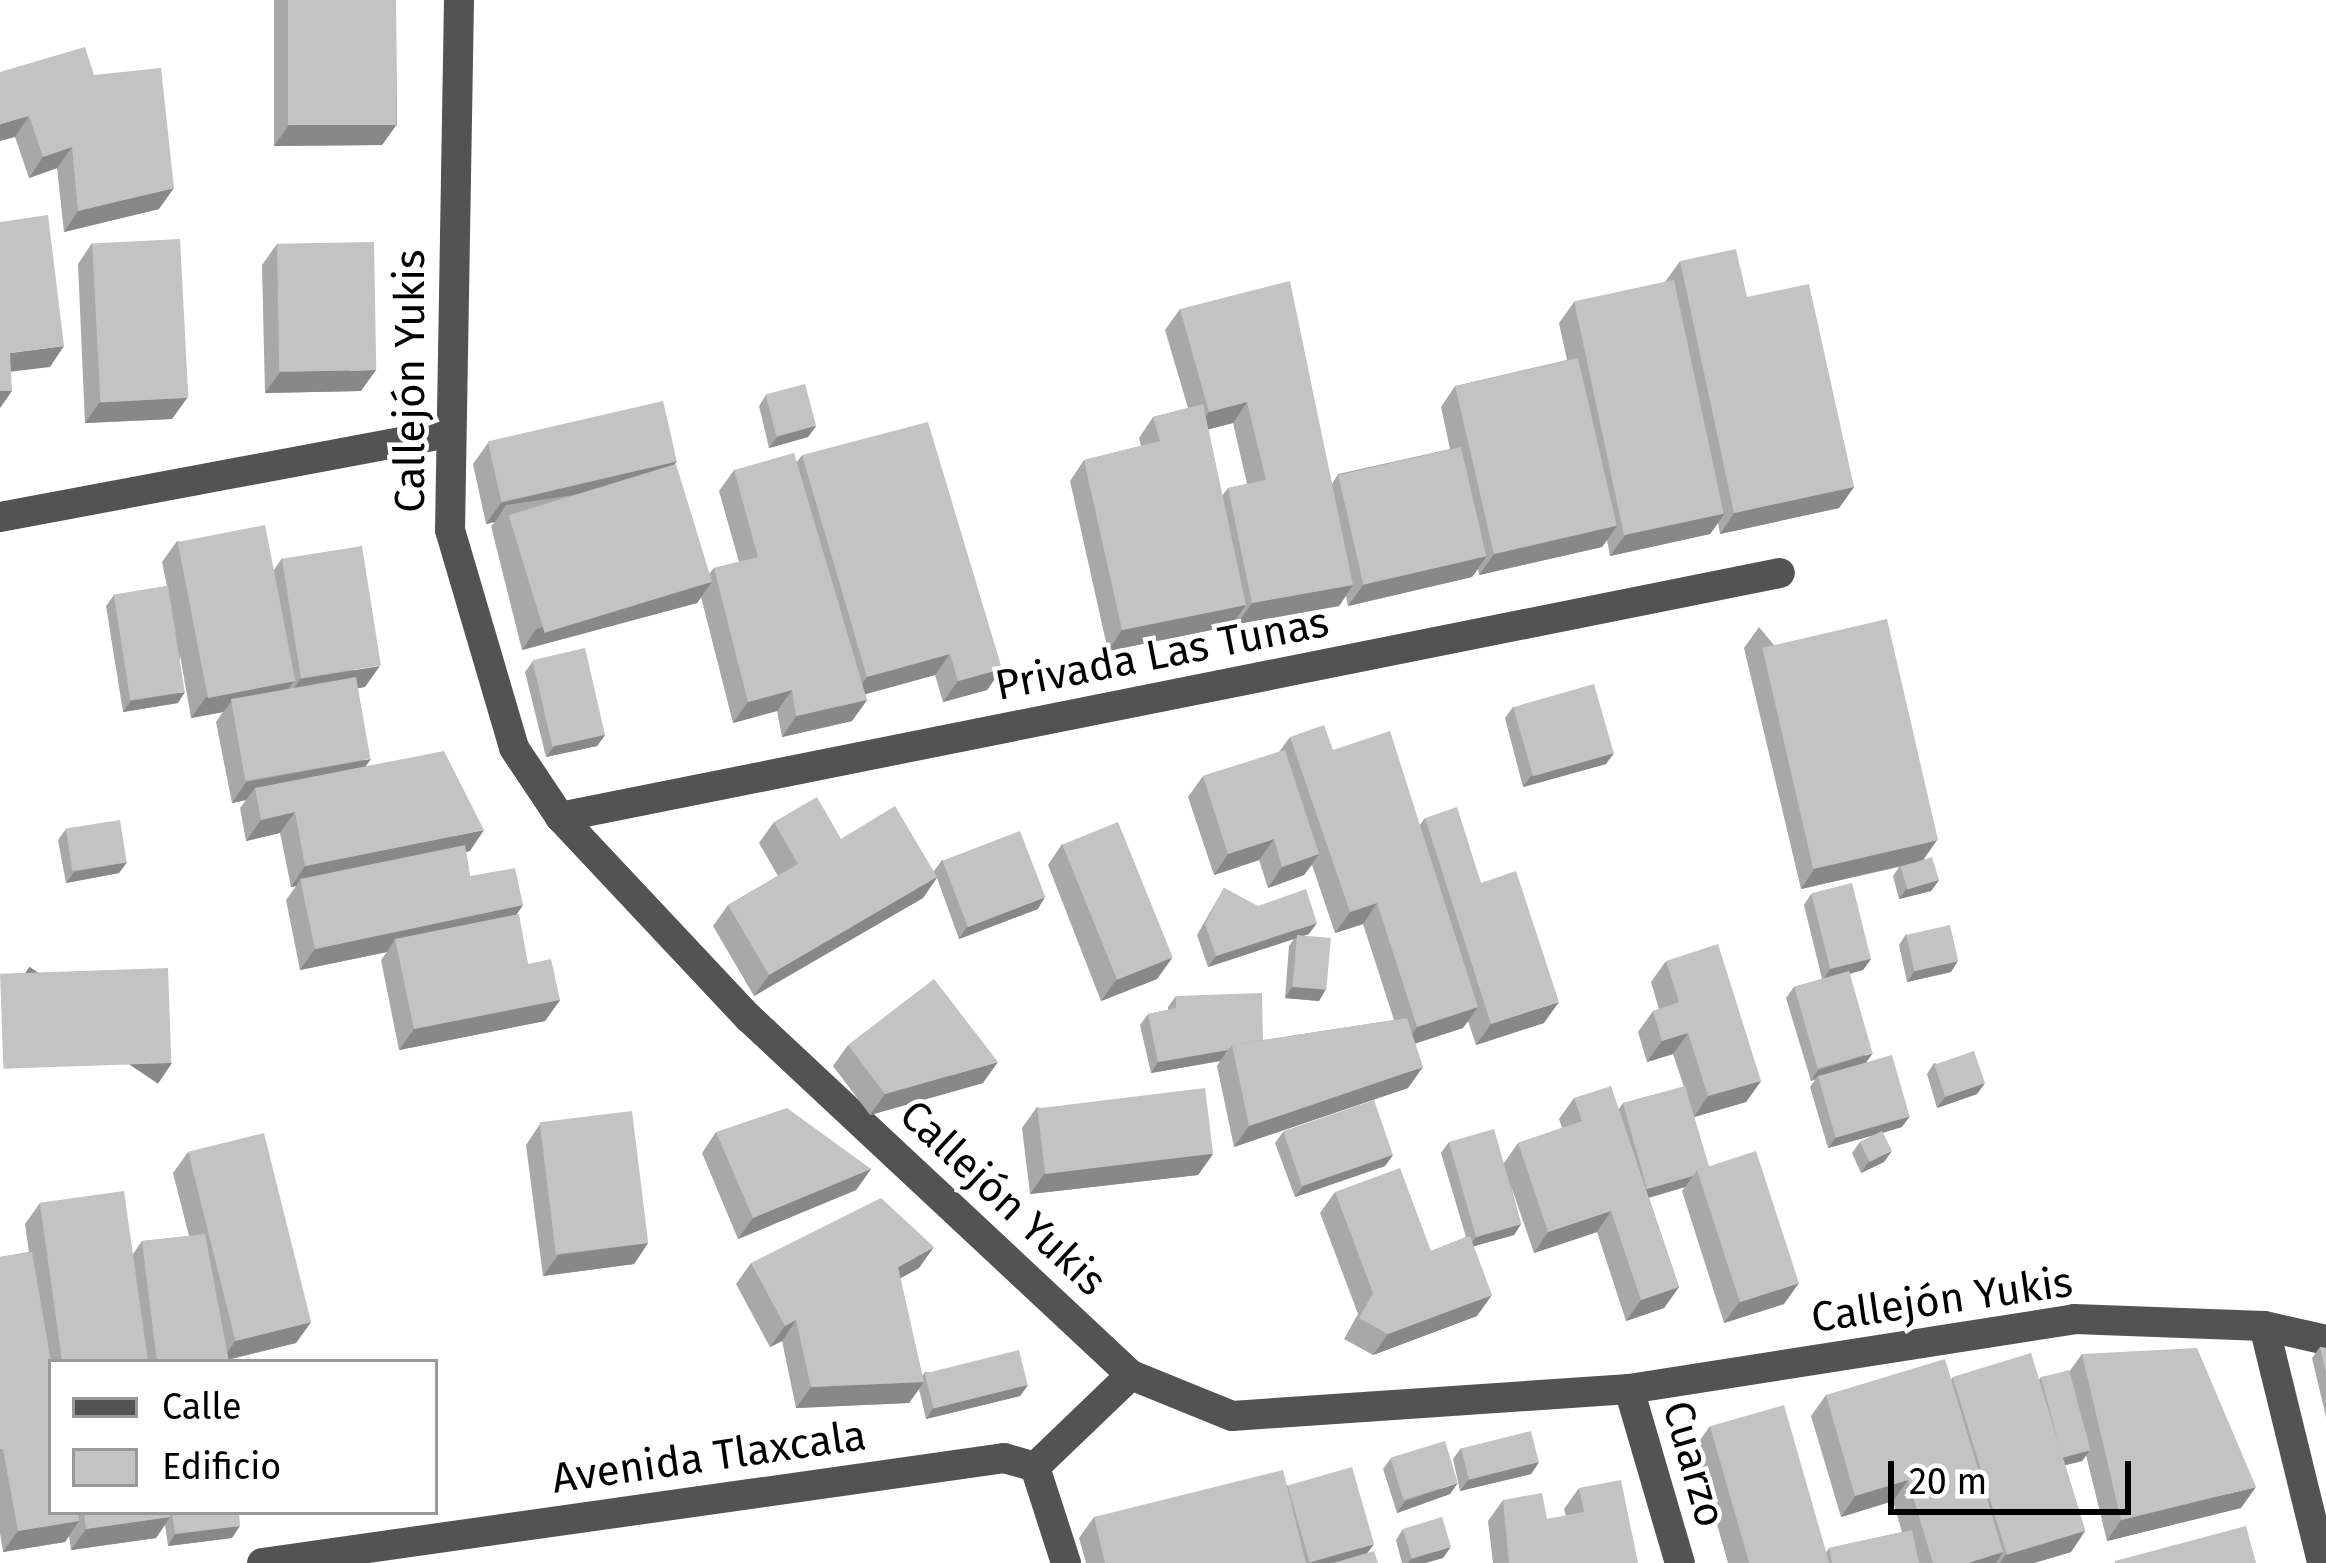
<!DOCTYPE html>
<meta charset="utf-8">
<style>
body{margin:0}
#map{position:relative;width:2326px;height:1563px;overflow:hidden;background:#fff;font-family:"Fira Sans",sans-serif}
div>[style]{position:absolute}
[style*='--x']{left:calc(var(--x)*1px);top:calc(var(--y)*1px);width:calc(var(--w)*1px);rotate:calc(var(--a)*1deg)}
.minor>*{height:30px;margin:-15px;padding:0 15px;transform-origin:15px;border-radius:15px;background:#535353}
.wall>*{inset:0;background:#a8a8a8}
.shaded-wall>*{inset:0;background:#888;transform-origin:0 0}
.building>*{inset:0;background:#c3c3c3;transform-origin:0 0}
span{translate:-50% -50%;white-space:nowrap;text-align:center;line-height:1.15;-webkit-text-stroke:9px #fff;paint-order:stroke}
.street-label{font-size:42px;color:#000}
.legend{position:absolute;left:48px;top:1359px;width:390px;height:156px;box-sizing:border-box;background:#fff;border:3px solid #999;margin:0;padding:15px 21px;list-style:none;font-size:36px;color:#000}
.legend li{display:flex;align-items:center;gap:24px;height:60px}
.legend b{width:60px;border:3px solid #999}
.scale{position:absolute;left:1888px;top:1461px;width:243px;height:54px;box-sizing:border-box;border:6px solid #000;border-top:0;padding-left:15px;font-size:36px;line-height:42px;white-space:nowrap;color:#000;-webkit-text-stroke:9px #fff;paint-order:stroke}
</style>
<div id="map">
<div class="minor">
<div style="--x:459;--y:0;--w:530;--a:90.97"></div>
<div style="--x:450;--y:530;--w:227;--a:73.6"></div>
<div style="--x:514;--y:748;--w:83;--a:56.3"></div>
<div style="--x:560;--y:817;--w:276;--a:46.8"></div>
<div style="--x:749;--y:1018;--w:523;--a:43.06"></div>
<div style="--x:1131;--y:1375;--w:109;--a:22.1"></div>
<div style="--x:1232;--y:1416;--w:398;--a:-3.9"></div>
<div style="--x:1629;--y:1389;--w:450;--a:-8.9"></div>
<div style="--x:2074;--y:1319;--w:190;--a:2.1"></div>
<div style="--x:2264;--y:1326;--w:64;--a:12.7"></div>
<div style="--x:0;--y:517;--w:455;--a:-10.6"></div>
<div style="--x:560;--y:817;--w:1244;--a:-11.31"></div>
<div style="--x:2264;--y:1326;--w:244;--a:76.2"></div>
<div style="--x:1629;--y:1389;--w:181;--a:73.7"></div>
<div style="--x:1035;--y:1467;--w:133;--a:-43.8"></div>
<div style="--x:1035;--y:1467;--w:101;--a:72.1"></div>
<div style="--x:262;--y:1563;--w:749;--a:-8.05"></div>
<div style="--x:1004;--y:1458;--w:32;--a:16"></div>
</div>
<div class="wall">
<div style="clip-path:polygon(274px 0,396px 0,397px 124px,382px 145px,274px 146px)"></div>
<div style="clip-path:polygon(0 72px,94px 75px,159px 209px,64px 232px,57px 168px,29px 178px,15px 137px)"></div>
<div style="clip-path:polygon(92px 243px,187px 398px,172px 419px,85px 423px,78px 264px)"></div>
<div style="clip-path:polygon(277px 244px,361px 391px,265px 393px,262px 265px)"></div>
<div style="clip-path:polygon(evenodd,1680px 261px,1747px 297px,1854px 487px,1839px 508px,1720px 534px,1718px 523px,1710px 534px,1610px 556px,1607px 540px,1602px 547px,1479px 575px,1478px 569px,1472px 577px,1348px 606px,1346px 596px,1339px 606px,1237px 624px,1236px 619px,1231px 626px,1108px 651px,1070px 481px,1084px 460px,1141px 446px,1139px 438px,1153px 417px,1188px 408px,1165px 330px,1180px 309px,1332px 484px,1338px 474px,1450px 449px,1441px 407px,1455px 386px,1567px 360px,1559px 323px,1574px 302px,1665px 282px,1680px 261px,1233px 423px,1247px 484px,1228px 488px,1222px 496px,1208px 429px,1233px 423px)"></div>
<div style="clip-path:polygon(766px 395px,816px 426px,808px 437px,769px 448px,759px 406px)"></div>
<div style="clip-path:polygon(488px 443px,677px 461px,674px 464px,709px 574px,714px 568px,739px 562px,719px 491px,734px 470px,797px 462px,802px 455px,1002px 669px,987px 690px,943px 702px,935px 675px,865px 694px,867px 700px,852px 721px,782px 737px,777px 711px,733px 723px,701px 597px,697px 603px,522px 650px,491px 526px,495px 522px,486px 524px,473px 464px)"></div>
<div style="clip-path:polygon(177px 541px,274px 570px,282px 558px,365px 687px,358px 688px,366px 766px,470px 851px,466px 852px,470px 876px,523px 905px,517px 914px,528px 964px,560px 1000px,545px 1021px,399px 1050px,381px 960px,387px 952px,300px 970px,286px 900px,296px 886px,291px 887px,280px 833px,246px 841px,240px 808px,246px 800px,232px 803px,216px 722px,223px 712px,191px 718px,180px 655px,178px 703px,123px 712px,106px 606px,114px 595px,167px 586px,162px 562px)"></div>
<div style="clip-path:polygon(1759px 627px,1937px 840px,1924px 859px,1939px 880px,1931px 891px,1899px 899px,1893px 876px,1899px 867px,1801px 889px,1744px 648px)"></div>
<div style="clip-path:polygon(533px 661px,605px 735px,597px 746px,546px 757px,525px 672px)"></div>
<div style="clip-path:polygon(1513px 707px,1614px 753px,1606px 764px,1523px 787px,1505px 718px)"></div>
<div style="clip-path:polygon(1290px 737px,1333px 750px,1420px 825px,1425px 818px,1481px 883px,1544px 1023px,1476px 1045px,1468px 1021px,1463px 1028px,1415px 1043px,1408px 1088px,1234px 1147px,1217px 1066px,1220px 1061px,1151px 1073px,1140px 1025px,1148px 1014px,1168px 1010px,1168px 1007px,1176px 996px,1263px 1040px,1394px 1020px,1363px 924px,1335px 933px,1312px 865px,1304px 875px,1268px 888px,1259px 860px,1214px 875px,1188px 797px,1203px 776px,1279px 752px)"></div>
<div style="clip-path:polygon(774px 822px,841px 839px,934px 871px,942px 860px,1038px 909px,959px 939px,937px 878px,923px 898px,754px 996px,713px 926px,728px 905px,778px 876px,759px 843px)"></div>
<div style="clip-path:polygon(66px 829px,127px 862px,119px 873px,66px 883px,58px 840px)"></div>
<div style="clip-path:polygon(1062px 844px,1172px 958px,1157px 979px,1101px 1001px,1048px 865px)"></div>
<div style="clip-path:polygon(1224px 888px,1309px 934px,1303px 936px,1326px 989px,1319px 1001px,1285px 998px,1289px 946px,1294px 939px,1208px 967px,1197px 935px)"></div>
<div style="clip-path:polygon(1811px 894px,1871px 959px,1863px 970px,1850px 974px,1866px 1062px,1902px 1127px,1883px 1133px,1884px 1162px,1861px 1173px,1852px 1153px,1860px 1142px,1874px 1135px,1828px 1148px,1810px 1087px,1815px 1080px,1811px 1081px,1786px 998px,1794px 987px,1822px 979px,1804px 905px)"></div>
<div style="clip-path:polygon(1906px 934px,1951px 972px,1907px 982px,1899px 945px)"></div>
<div style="clip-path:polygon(1666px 961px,1761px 1081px,1746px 1102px,1694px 1117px,1709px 1167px,1784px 1304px,1724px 1323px,1682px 1191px,1685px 1187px,1649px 1198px,1679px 1287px,1664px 1308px,1626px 1321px,1597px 1232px,1534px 1253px,1511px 1186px,1521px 1224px,1514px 1235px,1474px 1246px,1477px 1316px,1373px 1355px,1344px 1339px,1358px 1314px,1320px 1213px,1335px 1192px,1431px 1251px,1466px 1237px,1441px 1153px,1449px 1142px,1504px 1163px,1518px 1143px,1562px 1128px,1559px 1119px,1574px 1098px,1619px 1109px,1623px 1103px,1684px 1087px,1673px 1054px,1647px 1062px,1638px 1032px,1653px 1011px,1659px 1009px,1651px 982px)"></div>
<div style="clip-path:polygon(848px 1045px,983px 1083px,870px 1115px,833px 1066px)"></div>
<div style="clip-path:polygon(1934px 1063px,1985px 1083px,1977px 1094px,1937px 1108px,1927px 1074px)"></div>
<div style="clip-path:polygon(1037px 1107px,1213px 1154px,1198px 1175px,1030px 1194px,1022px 1128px)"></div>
<div style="clip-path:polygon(540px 1124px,648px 1243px,634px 1264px,543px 1276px,526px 1145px)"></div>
<div style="clip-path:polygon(716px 1132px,871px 1169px,856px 1190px,738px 1239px,702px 1153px)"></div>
<div style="clip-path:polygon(1283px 1132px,1393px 1155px,1385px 1166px,1295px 1197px,1275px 1143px)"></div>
<div style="clip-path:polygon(188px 1152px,311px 1322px,296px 1343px,228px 1360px,229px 1362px,51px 1362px,51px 1512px,239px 1512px,232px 1538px,168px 1546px,165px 1525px,156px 1538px,71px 1550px,69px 1536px,65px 1542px,3px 1552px,0 1533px,0 1257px,29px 1252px,25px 1224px,40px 1203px,133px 1254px,142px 1241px,189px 1236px,173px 1173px)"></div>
<div style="clip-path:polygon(751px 1263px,919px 1268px,900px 1278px,922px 1376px,925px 1372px,1028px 1385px,1020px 1396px,926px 1419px,919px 1389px,909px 1403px,796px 1408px,782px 1341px,770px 1347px,736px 1284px)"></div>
<div style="clip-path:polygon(2320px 1347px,2326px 1348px,2326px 1417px,2312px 1358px)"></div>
<div style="clip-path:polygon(2082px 1354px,2241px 1508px,2107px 1541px,2086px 1455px,2082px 1461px,2065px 1465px,2085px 1531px,2071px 1552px,2034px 1563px,1728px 1563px,1695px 1447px,1710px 1426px,1825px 1554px,1829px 1548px,1902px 1532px,1893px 1501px,1841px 1517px,1811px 1416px,1826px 1395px,1951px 1380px,1953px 1377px,2039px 1380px,2041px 1377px,2069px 1372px)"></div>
<div style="clip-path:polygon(1461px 1448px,1539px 1462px,1531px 1474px,1460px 1491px,1453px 1459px)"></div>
<div style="clip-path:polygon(1391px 1458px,1450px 1494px,1397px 1513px,1383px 1469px)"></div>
<div style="clip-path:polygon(1287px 1485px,1378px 1563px,1086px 1563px,1079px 1538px,1094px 1517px)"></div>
<div style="clip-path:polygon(1579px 1488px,1638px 1563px,1493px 1563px,1488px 1521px,1503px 1500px,1547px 1519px,1566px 1516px,1564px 1509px)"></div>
<div style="clip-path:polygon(1403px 1529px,1443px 1558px,1425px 1563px,1402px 1563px,1396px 1540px)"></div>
</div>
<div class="shaded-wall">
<div style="clip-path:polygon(29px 116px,15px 137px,0 141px,0 124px)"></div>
<div style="clip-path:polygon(397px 124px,382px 145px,274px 146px,289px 125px)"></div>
<div style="clip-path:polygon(72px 147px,57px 168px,29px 178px,43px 157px)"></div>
<div style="clip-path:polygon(174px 188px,159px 209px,64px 232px,78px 211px)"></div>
<div style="clip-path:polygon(64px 346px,50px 367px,0 373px,10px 353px)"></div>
<div style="clip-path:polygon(376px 370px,361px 391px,265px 393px,280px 372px)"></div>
<div style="clip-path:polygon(0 391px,12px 391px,0 408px)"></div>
<div style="clip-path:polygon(187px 398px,172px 419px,85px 423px,100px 402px)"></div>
<div style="clip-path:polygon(1247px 402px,1233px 423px,1195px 433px,1209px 412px)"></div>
<div style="clip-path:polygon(816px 426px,808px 437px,769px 448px,777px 437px)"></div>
<div style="clip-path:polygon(677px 461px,662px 482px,506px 505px,495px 522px,486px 524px,501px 503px)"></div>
<div style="clip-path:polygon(1854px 487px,1839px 508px,1720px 534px,1734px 513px)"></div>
<div style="clip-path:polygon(1725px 513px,1710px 534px,1610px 556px,1625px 535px)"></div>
<div style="clip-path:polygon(1617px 526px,1602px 547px,1479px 575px,1494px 554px)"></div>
<div style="clip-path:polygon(1487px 556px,1472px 577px,1348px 606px,1363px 585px)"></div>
<div style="clip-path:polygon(712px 582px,697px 603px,522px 650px,536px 629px)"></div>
<div style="clip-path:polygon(1353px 585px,1339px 606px,1237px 624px,1252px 603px)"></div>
<div style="clip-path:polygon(1246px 605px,1231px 626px,1108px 651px,1122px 630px)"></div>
<div style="clip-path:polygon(950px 654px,935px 675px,852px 698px,867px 677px)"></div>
<div style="clip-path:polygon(380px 666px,365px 687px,286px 700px,300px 679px)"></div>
<div style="clip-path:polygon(1002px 669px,987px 690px,943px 702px,958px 681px)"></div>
<div style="clip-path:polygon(294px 681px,279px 702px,231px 702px,223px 712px,191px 718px,206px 697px)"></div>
<div style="clip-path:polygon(792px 690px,777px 711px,733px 723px,748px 702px)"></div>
<div style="clip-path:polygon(185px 692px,178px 703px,123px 712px,131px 701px)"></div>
<div style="clip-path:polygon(867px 700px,852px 721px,782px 737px,796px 716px)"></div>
<div style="clip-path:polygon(605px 735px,597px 746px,546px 757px,554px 746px)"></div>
<div style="clip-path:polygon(1614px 753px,1606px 764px,1523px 787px,1531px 776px)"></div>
<div style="clip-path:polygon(371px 759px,356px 780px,255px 788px,246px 800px,232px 803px,246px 782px)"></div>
<div style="clip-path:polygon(295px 812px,280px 833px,246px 841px,261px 820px)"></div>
<div style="clip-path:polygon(484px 830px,470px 851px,301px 885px,300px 879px,296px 886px,291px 887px,305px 866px)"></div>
<div style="clip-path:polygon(1274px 839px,1259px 860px,1214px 875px,1228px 854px)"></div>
<div style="clip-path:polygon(1937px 840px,1922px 861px,1801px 889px,1815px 868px)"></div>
<div style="clip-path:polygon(1319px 854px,1304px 875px,1268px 888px,1282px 867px)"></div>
<div style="clip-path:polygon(127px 862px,119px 873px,66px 883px,74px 872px)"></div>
<div style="clip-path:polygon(937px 877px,923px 898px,754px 996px,769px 975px)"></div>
<div style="clip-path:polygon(1939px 880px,1931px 891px,1899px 899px,1907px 888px)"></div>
<div style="clip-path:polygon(1045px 897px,1038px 909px,959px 939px,966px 928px)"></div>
<div style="clip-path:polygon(1377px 903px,1363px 924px,1335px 933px,1350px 912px)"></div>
<div style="clip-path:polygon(523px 905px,508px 926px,395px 939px,387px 952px,300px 970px,315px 949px)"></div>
<div style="clip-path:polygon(1317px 923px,1309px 934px,1208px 967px,1216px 956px)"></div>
<div style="clip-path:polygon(1172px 958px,1157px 979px,1101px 1001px,1116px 980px)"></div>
<div style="clip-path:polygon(1871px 959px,1863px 970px,1823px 980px,1830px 969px)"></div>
<div style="clip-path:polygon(1958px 961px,1951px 972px,1907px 982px,1915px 971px)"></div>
<div style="clip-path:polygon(1292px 987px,1326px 989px,1319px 1001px,1285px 998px)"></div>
<div style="clip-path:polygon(560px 1000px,545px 1021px,399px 1050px,414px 1029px)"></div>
<div style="clip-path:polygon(1559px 1002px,1544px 1023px,1476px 1045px,1491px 1024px)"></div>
<div style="clip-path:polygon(1478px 1007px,1463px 1028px,1402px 1048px,1417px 1027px)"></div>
<div style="clip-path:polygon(1688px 1033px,1673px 1054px,1647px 1062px,1662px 1041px)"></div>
<div style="clip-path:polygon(1228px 1050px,1220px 1061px,1151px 1073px,1158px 1062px)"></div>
<div style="clip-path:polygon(1873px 1053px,1865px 1064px,1818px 1076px,1811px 1081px,1818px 1070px)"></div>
<div style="clip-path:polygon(998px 1062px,983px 1083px,870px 1115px,885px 1094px)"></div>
<div style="left:172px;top:1063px;width:25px;height:172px;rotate:124deg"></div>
<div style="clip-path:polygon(1423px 1067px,1408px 1088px,1234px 1147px,1249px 1126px)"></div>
<div style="clip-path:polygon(1761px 1081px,1746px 1102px,1694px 1117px,1708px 1096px)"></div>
<div style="clip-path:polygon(1985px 1083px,1977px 1094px,1937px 1108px,1945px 1097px)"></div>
<div style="clip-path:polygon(1910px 1116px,1902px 1127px,1828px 1148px,1836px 1137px)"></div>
<div style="clip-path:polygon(1892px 1151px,1884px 1162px,1861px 1173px,1869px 1161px)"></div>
<div style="clip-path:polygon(1213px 1154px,1198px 1175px,1030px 1194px,1045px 1173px)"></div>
<div style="clip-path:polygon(1393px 1155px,1385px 1166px,1295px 1197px,1303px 1186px)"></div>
<div style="clip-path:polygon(871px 1169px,856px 1190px,738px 1239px,753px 1218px)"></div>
<div style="clip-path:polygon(1693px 1176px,1685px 1187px,1640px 1200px,1647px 1189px)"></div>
<div style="clip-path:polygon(1611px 1211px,1597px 1232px,1534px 1253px,1548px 1232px)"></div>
<div style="clip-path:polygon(1521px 1224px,1514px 1235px,1468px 1248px,1476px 1237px)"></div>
<div style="clip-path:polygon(648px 1243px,634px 1264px,543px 1276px,558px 1255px)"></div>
<div style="clip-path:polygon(934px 1247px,919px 1268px,883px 1288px,898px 1267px)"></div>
<div style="clip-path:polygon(1799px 1283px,1784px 1304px,1724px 1323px,1739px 1302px)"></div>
<div style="clip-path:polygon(1679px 1287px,1664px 1308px,1626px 1321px,1641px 1300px)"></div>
<div style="clip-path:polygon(1492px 1295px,1477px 1316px,1373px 1355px,1388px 1334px)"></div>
<div style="clip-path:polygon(796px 1320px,782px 1341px,770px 1347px,785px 1326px)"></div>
<div style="clip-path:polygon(311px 1322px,296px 1343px,221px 1361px,236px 1340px)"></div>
<div style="clip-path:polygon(924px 1382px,909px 1403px,796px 1408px,811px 1387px)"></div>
<div style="clip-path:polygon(1028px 1385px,1020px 1396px,926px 1419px,933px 1408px)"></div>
<div style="clip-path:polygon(2090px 1450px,2082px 1461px,2054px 1468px,2062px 1457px)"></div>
<div style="clip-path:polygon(1539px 1462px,1531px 1474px,1460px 1491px,1468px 1480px)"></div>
<div style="clip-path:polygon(1908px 1480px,1893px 1501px,1841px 1517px,1855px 1496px)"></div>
<div style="clip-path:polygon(1458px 1483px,1450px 1494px,1397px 1513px,1405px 1501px)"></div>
<div style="clip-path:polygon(2256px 1487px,2241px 1508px,2107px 1541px,2121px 1520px)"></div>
<div style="clip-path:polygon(170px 1517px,156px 1538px,71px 1550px,86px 1529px)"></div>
<div style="clip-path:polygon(79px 1521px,65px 1542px,3px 1552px,18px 1531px)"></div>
<div style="clip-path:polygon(240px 1526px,232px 1538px,168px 1546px,175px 1534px)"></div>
<div style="clip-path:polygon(2085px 1531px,2071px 1552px,2034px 1563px,2000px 1563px,2006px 1554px)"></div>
<div style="clip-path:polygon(1374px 1544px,1366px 1555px,1338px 1563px,1309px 1563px)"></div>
<div style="clip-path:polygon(1451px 1547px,1443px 1558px,1425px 1563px,1408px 1563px,1412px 1558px)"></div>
<div style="clip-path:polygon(2003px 1552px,1996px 1563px,1968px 1563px)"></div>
</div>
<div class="building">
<div style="left:288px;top:0;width:108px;height:125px"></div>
<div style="clip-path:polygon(85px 47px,94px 75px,161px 68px,174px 188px,78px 211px,72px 147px,43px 157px,29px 116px,0 124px,0 72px)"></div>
<div style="clip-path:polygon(48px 215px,64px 346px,10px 353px,12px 391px,0 391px,0 222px)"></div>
<div style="left:180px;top:239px;width:159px;height:88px;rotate:87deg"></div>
<div style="left:374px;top:242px;width:128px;height:97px;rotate:89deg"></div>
<div style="clip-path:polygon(1736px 249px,1747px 297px,1809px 284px,1854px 487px,1734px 513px,1680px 261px)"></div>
<div style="left:1674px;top:280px;width:239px;height:102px;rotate:78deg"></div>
<div style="clip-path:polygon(1290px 281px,1353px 585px,1252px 603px,1228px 488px,1266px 480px,1247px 402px,1209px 412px,1180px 309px)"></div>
<div style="left:1578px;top:358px;width:172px;height:126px;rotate:77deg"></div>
<div style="left:805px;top:384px;width:43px;height:41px;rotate:75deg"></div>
<div style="left:663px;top:401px;width:62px;height:180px;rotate:77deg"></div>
<div style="clip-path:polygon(1203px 404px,1246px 605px,1122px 630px,1084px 460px,1160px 441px,1153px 417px)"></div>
<div style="clip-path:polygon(928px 422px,1002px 669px,958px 681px,950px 654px,867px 677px,802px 455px)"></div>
<div style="left:1461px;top:447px;width:112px;height:126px;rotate:77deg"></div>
<div style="clip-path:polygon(794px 453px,867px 700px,796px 716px,792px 690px,748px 702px,714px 568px,758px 557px,734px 470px)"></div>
<div style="left:676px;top:464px;width:123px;height:175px;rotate:73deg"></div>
<div style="left:265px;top:525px;width:159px;height:89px;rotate:79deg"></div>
<div style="left:362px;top:546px;width:121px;height:81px;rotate:81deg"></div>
<div style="left:168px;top:586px;width:107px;height:55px;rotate:81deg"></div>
<div style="left:1887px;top:619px;width:227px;height:128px;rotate:77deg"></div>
<div style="left:585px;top:648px;width:89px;height:54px;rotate:77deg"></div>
<div style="left:356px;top:677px;width:83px;height:127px;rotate:80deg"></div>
<div style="left:1594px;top:684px;width:72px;height:84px;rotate:74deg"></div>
<div style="clip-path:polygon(1324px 725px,1333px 750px,1390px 731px,1478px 1007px,1417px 1027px,1377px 903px,1350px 912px,1290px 737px)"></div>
<div style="clip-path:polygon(1285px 750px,1319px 854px,1282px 867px,1274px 839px,1228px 854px,1203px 776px)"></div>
<div style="clip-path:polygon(444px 751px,484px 830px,305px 866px,295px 812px,261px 820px,255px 788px)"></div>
<div style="clip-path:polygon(817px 797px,841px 839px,895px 806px,937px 877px,769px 975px,728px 905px,798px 864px,774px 822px)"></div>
<div style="clip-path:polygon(1457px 807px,1481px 883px,1516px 871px,1559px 1002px,1491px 1024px,1425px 818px)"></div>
<div style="left:120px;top:820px;width:43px;height:55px;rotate:81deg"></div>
<div style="left:1118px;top:822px;width:146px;height:60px;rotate:68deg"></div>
<div style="left:1020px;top:831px;width:71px;height:83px;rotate:69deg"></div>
<div style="clip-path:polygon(465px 845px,470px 876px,515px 868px,523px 905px,315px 949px,300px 879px)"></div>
<div style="left:1932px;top:857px;width:24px;height:33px;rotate:73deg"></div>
<div style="left:1852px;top:883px;width:78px;height:42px;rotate:76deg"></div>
<div style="clip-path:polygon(1224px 888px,1258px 906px,1306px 889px,1317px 923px,1216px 956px,1205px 924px)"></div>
<div style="clip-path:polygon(519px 914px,528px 964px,551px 959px,560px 1000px,414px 1029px,395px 939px)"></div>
<div style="left:1950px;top:925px;width:37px;height:45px;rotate:77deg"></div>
<div style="left:1297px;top:935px;width:34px;height:52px;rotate:5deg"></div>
<div style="clip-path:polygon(1718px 944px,1761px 1081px,1708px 1096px,1688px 1033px,1662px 1041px,1653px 1011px,1679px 1002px,1666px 961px)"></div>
<div style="left:168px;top:968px;width:95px;height:168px;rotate:88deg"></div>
<div style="left:1849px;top:971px;width:85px;height:57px;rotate:74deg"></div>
<div style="clip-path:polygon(934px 979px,998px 1062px,885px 1094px,848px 1045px)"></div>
<div style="clip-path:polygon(1262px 993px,1263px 1040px,1232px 1045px,1228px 1050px,1158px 1062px,1148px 1014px,1176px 1008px,1176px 996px)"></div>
<div style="clip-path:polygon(1407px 1018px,1423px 1067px,1249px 1126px,1232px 1045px)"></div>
<div style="left:1974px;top:1051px;width:34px;height:42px;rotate:71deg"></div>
<div style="left:1892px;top:1055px;width:64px;height:77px;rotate:74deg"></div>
<div style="clip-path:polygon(1611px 1086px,1679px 1287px,1641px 1300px,1611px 1211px,1548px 1232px,1518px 1143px,1582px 1121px,1574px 1098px)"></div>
<div style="clip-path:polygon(1685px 1086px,1709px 1167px,1697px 1170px,1693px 1176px,1647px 1189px,1623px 1103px)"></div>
<div style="left:1205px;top:1088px;width:66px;height:169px;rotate:83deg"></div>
<div style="left:1374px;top:1100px;width:58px;height:96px;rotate:71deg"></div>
<div style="clip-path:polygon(787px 1108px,871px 1169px,753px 1218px,716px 1132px)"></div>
<div style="left:632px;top:1111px;width:133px;height:93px;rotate:83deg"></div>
<div style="left:1494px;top:1129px;width:99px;height:47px;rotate:74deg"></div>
<div style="left:1882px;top:1131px;width:22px;height:25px;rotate:63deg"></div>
<div style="left:264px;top:1133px;width:195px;height:78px;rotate:76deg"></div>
<div style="left:1756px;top:1151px;width:139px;height:62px;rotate:72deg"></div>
<div style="clip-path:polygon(1400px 1168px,1431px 1251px,1470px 1236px,1492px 1295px,1388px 1334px,1359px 1318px,1373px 1293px,1335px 1192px)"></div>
<div style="left:124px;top:1191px;width:173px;height:85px;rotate:82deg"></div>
<div style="clip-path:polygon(881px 1198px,934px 1247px,898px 1267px,924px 1382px,811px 1387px,796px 1320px,785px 1326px,751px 1263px)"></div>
<div style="clip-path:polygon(205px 1234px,229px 1362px,157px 1362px,142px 1241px)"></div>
<div style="clip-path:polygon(32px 1252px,51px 1362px,51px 1512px,78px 1512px,79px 1521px,18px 1531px,3px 1449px,0 1449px,0 1257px)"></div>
<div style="clip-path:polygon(2320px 1347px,2326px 1348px,2326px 1373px)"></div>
<div style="clip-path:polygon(2197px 1348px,2256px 1487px,2121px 1520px,2082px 1354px)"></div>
<div style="left:1019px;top:1350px;width:36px;height:97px;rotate:76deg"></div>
<div style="left:2031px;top:1353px;width:186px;height:82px;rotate:73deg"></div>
<div style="clip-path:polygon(1945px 1359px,2003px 1552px,1968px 1563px,1933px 1563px,1908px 1480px,1855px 1496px,1826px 1395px)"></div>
<div style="left:2069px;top:1370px;width:83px;height:29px;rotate:75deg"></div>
<div style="left:1784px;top:1405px;width:164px;height:77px;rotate:74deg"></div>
<div style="left:1531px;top:1431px;width:32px;height:72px;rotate:76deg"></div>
<div style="left:1445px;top:1441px;width:44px;height:57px;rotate:73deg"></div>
<div style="left:1352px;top:1467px;width:80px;height:67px;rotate:74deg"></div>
<div style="clip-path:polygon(1283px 1470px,1306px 1563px,1105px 1563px,1094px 1517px)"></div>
<div style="clip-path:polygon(1621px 1480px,1638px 1563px,1509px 1563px,1503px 1500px,1542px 1493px,1547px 1519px,1584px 1512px,1579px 1488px)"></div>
<div style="clip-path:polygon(84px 1512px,169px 1512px,170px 1517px,86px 1529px)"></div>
<div style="clip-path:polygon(172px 1512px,239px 1512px,240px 1526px,175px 1534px)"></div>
<div style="left:1442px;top:1517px;width:31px;height:41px;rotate:73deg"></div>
<div style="clip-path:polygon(2246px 1526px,2256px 1563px,2115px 1563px,2115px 1561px)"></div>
<div style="clip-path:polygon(1912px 1530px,1919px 1563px,1832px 1563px,1829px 1548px)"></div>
<div style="clip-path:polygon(1374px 1551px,1378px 1563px,1333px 1563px)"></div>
</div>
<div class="street-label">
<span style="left:410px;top:381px;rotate:-90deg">Callejón Yukis</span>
<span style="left:1162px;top:654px;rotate:-11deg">Privada Las Tunas</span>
<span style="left:1003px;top:1198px;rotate:43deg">Callejón Yukis</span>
<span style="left:1942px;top:1300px;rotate:-8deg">Callejón Yukis</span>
<span style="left:709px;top:1457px;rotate:-8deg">Avenida Tlaxcala</span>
<span style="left:1694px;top:1464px;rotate:74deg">Cuarzo</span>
</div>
<ul class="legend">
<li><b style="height:15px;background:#535353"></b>Calle</li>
<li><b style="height:33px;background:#c3c3c3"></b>Edificio</li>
</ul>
<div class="scale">20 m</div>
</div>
